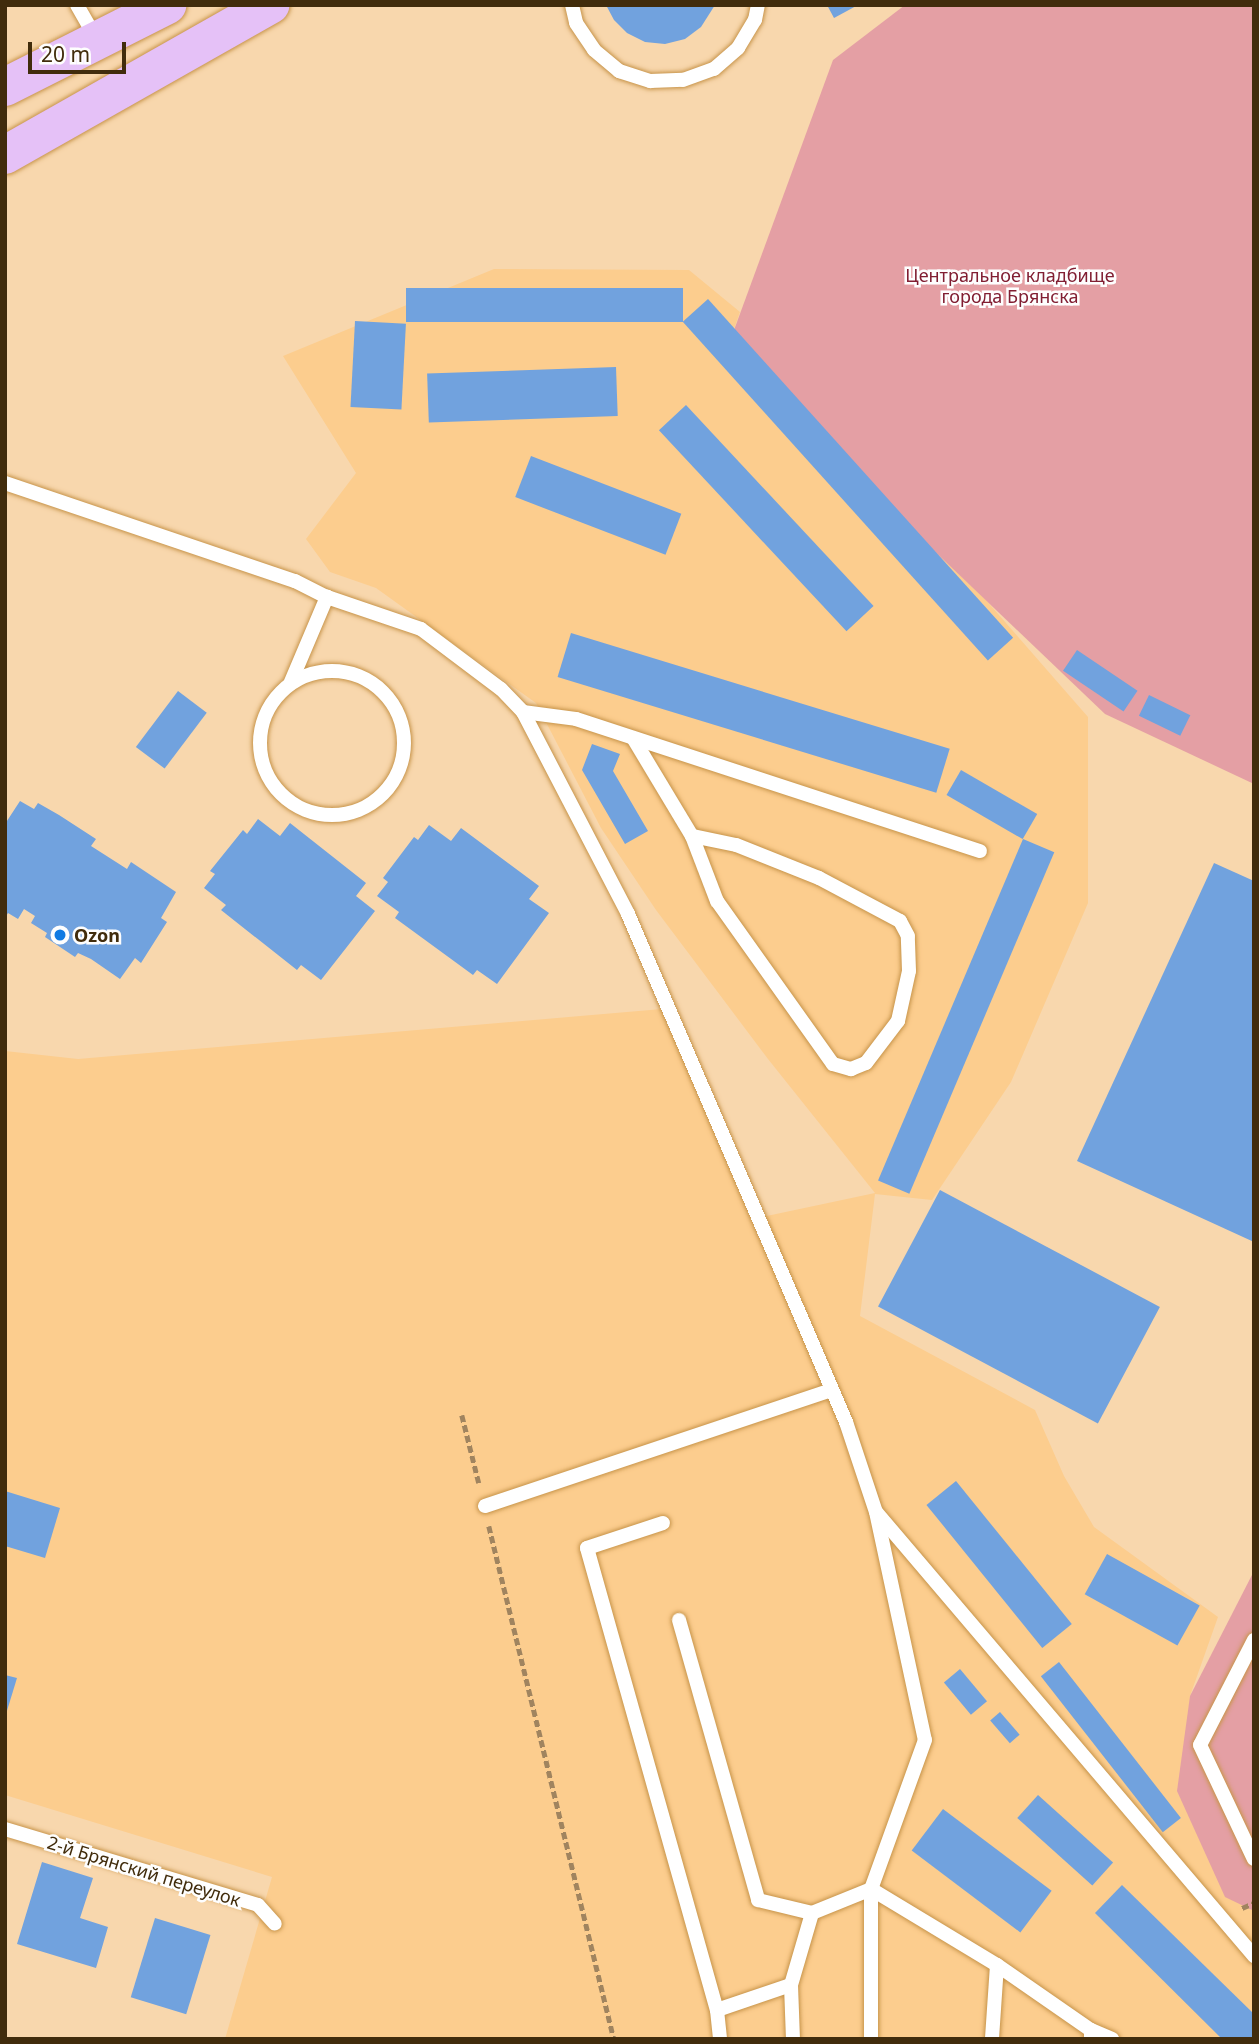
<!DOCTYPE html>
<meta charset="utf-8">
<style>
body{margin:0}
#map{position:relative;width:1259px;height:2044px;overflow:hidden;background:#f8d7ad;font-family:"Noto Sans",sans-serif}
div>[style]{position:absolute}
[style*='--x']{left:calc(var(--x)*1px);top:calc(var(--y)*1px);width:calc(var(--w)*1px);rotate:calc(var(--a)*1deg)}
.built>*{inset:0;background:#fccd8e}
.green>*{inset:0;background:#e49fa4}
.building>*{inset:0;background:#71a2de;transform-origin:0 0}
.path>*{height:4.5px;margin-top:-2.25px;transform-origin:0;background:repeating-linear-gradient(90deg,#a0845f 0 7px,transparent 0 10.5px)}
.roads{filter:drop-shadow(0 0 2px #c7944a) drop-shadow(0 0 2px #c7944a)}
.service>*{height:14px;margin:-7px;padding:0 7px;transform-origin:7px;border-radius:7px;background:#fff}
.service>.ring{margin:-7px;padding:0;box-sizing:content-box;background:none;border:14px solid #fff;border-radius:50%}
.primary>*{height:38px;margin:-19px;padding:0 19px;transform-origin:19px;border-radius:19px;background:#e5c1f7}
.dots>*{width:19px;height:19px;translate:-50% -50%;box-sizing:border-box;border:4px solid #fefefe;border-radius:50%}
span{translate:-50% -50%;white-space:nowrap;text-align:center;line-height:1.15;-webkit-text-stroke:5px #fefefe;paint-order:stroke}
.park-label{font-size:18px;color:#811e32}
.poi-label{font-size:18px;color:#412c0c;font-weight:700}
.left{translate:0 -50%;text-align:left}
.street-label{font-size:18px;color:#412c0c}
.frame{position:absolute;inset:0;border:7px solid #412c0c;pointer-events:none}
.scale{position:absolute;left:28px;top:42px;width:98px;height:32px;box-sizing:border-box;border:4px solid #412c0c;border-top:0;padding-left:9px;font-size:21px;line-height:24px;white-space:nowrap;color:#412c0c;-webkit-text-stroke:5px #fefefe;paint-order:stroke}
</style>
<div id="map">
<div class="built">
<div style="clip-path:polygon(494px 269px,689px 270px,740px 312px,726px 352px,985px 599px,1088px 717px,1088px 903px,1011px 1082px,932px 1200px,875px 1194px,860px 1316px,1035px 1410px,1064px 1476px,1094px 1527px,1218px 1617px,1190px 1696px,1225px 1896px,1254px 1911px,1254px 2039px,225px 2039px,272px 1877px,5px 1795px,5px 1051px,78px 1059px,662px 1009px,757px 1218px,875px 1193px,768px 1059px,656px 910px,601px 828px,536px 703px,376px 588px,330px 572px,306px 539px,356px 473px,283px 356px)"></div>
</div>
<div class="green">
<div style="clip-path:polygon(905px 5px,1254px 5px,1254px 784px,1105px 714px,726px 352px,833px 60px)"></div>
<div style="clip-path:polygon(1254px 1571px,1254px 1911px,1225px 1897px,1177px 1791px,1190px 1696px)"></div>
</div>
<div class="building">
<div style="clip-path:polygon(606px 5px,715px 5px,701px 27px,685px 39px,665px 44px,645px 42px,627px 33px,614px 20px)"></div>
<div style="clip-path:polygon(827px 5px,858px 5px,834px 18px)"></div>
<div style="left:683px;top:288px;width:34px;height:277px;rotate:90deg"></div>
<div style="left:708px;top:299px;width:456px;height:34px;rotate:48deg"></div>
<div style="left:355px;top:321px;width:51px;height:86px;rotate:3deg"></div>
<div style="left:616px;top:367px;width:49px;height:189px;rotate:88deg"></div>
<div style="left:686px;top:405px;width:275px;height:37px;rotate:47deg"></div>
<div style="left:531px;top:456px;width:161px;height:44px;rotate:21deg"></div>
<div style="left:571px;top:633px;width:396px;height:46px;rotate:17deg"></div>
<div style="left:1077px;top:650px;width:73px;height:25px;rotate:34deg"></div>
<div style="left:178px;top:691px;width:36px;height:70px;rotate:37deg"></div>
<div style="left:1149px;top:695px;width:46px;height:23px;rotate:26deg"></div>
<div style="clip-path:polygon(592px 744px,620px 754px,613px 771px,648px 831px,625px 844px,582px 770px)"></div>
<div style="left:961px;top:770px;width:88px;height:29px;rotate:30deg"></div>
<div style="clip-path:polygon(20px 801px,34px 809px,38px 803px,59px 815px,96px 839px,91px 846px,127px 869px,131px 862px,176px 892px,161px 918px,167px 922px,141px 963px,135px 958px,120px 979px,91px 959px,78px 953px,75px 957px,45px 937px,47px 933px,31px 923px,35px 916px,24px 909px,18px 919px,8px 913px,5px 918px,5px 824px)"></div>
<div style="clip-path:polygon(258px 819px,280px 836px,290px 823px,366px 883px,356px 896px,375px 911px,321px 980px,301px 965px,297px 970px,221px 910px,226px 905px,204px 888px,215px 874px,210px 871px,243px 830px,247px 834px)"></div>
<div style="clip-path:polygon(429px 825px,451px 841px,461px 828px,539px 886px,529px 899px,549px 913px,497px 984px,477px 970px,473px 975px,395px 918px,399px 912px,377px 896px,388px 882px,383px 878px,414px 837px,418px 840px)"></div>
<div style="left:1023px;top:839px;width:34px;height:371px;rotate:23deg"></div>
<div style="clip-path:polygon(1214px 863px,1254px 881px,1254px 1242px,1077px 1161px)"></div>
<div style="left:940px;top:1190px;width:249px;height:132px;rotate:28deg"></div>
<div style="left:956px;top:1481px;width:184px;height:38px;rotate:51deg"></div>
<div style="clip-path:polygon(5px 1491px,60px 1508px,45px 1558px,5px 1546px)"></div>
<div style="left:1107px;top:1554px;width:106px;height:46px;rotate:29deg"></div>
<div style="left:1059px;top:1662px;width:198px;height:23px;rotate:52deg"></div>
<div style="left:960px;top:1669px;width:42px;height:21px;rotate:50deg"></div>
<div style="clip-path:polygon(5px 1675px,17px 1678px,6px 1714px,5px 1714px)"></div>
<div style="left:1000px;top:1712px;width:30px;height:13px;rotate:49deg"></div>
<div style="left:1038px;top:1795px;width:101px;height:31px;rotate:42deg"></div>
<div style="left:943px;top:1809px;width:136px;height:52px;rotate:37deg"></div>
<div style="clip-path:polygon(42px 1862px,93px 1878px,80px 1918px,108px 1927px,96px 1968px,17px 1944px)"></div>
<div style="clip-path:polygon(1122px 1885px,1254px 2014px,1254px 2039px,1222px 2039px,1095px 1913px)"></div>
<div style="left:155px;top:1918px;width:58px;height:83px;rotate:17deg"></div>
</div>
<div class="path">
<div style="--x:462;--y:1415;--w:70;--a:76"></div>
<div style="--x:489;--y:1526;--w:528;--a:76.31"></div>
<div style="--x:1242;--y:1908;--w:13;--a:-23"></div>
</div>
<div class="roads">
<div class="service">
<div style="--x:77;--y:5;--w:40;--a:60.3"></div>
<div style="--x:572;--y:5;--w:18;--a:77"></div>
<div style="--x:576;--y:23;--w:32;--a:56"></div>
<div style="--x:594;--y:50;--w:33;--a:40"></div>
<div style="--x:619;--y:71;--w:33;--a:18"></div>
<div style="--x:650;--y:81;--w:33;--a:-2"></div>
<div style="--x:683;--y:80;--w:33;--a:-20"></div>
<div style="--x:714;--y:69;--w:32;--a:-41"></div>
<div style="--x:738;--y:48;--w:33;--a:-59"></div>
<div style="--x:755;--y:20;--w:15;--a:-79"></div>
<div style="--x:5;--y:483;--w:306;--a:18.7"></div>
<div style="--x:295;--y:581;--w:36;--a:27"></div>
<div style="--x:327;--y:597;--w:99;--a:18.8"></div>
<div style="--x:421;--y:629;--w:100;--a:36.9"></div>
<div style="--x:501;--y:689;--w:32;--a:46"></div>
<div style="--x:523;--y:712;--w:228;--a:62.5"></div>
<div style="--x:628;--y:914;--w:553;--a:66.77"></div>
<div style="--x:846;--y:1422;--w:95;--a:71.6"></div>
<div style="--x:876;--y:1512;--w:233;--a:77.9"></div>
<div style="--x:925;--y:1740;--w:158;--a:109.9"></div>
<div style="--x:871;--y:1889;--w:147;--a:31.1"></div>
<div style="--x:997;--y:1965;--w:74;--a:93.9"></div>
<div class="ring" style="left:260px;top:671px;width:130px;height:130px"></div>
<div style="--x:290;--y:684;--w:95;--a:-67"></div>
<div style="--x:523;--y:712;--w:53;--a:7.5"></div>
<div style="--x:576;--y:719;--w:425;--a:18.1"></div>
<div style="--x:633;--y:738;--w:114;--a:59"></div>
<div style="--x:692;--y:836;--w:70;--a:69"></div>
<div style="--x:717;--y:901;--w:200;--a:54.6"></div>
<div style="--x:833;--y:1064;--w:19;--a:16"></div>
<div style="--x:851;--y:1069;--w:16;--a:-22"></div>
<div style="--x:866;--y:1063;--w:53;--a:-52.7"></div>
<div style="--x:898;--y:1021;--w:51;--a:-77.6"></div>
<div style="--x:909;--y:971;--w:35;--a:-92"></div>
<div style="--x:908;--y:936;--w:17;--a:-118"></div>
<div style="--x:900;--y:921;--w:92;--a:-152"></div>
<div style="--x:819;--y:878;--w:89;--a:-158.3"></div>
<div style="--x:736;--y:845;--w:45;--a:-168.4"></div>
<div style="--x:485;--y:1506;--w:365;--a:-18.5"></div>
<div style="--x:877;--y:1513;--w:582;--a:49.6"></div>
<div style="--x:663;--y:1523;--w:80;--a:161.8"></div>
<div style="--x:587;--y:1548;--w:480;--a:74.3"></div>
<div style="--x:717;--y:2010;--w:78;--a:-18.7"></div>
<div style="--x:791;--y:1985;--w:75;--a:-73.7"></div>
<div style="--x:679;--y:1620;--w:291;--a:74.2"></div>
<div style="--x:758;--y:1900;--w:56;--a:13.5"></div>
<div style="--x:812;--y:1913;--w:64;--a:-22.1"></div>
<div style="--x:871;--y:1889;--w:150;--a:90"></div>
<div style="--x:1254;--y:1640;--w:118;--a:117.2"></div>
<div style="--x:1200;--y:1745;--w:126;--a:64.7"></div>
<div style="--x:5;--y:1829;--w:264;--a:16.7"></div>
<div style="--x:258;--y:1905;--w:25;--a:48"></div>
<div style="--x:997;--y:1965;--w:114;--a:34.7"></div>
<div style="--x:1091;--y:2030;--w:9;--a:90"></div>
<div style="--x:791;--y:1985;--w:54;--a:87.9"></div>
<div style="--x:717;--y:2010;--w:29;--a:84"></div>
<div style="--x:1091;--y:2030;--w:23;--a:23"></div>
</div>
<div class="primary">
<div style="--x:5;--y:87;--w:182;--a:-26.8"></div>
<div style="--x:5;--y:155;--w:305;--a:-29.5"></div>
</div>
</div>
<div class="dots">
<div style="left:60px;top:935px;background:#117be3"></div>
</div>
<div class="park-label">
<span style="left:1010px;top:286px">Центральное кладбище<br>города Брянска</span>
</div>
<div class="poi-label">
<span class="left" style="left:74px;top:935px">Ozon</span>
</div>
<div class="street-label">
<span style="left:144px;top:1871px;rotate:17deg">2-й Брянский переулок</span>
</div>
<div class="frame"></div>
<div class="scale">20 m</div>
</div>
